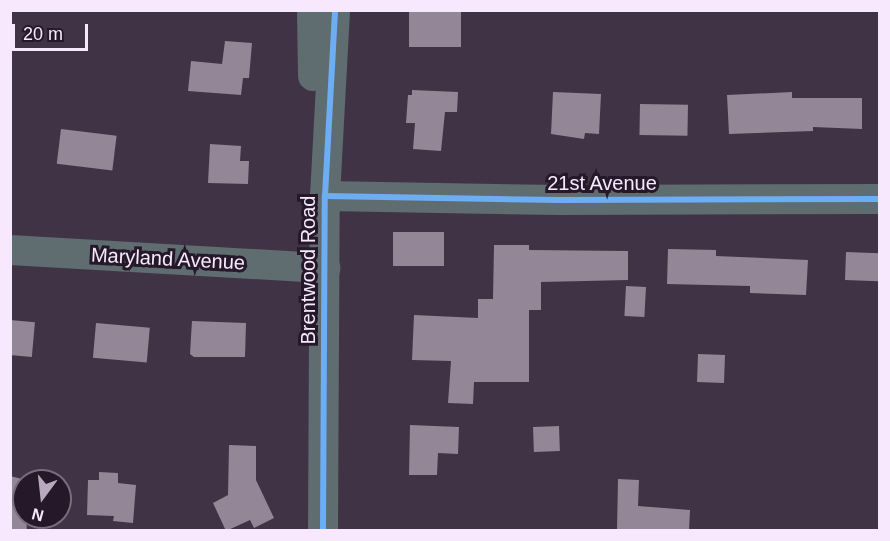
<!DOCTYPE html>
<style>
body{margin:0}
#map{position:relative;width:890px;height:541px;overflow:hidden;background:#413346;font-family:Helvetica,sans-serif}
div>[style]{position:absolute}
[style*='--x']{left:calc(var(--x)*1px);top:calc(var(--y)*1px);width:calc(var(--w)*1px);rotate:calc(var(--a)*1deg)}
.building>*{inset:0;background:#938697;transform-origin:0 0}
.minor>*{height:30px;margin:-15px;padding:0 15px;transform-origin:15px;border-radius:15px;background:#5f6c70}
.cycleway>*{height:6px;margin:-3px;padding:0 3px;transform-origin:3px;border-radius:3px;background:#6dadf4}
span{translate:-50% -50%;white-space:nowrap;text-align:center;line-height:1.15;-webkit-text-stroke:6px #251929;paint-order:stroke}
.street-label{font-size:20px;color:#f8e8fe}
.frame{position:absolute;inset:0;border:12px solid #f8e8fe;pointer-events:none}
.north{position:absolute;left:12px;top:469px;width:60px;height:60px;box-sizing:border-box;background:#251929;border:2px solid #796c7e;border-radius:50%;rotate:195deg;font-size:16px;font-weight:700;line-height:24px;text-align:center;color:#f8e8fe}
.north::after{content:'';display:block;margin:auto;width:21px;height:27px;background:#b8a9be;clip-path:polygon(50% 0,100% 100%,50% 72%,0 100%)}
.scale{position:absolute;left:12px;top:24px;width:76px;height:27px;box-sizing:border-box;border:3px solid #f8e8fe;border-top:0;padding-left:8px;font-size:18px;line-height:21px;white-space:nowrap;color:#f8e8fe;-webkit-text-stroke:4px #251929;paint-order:stroke}
</style>
<div id="map">
<div class="building">
<div style="left:409px;top:10px;width:52px;height:37px"></div>
<div style="clip-path:polygon(225px 41px,252px 43px,249px 78px,243px 78px,241px 95px,188px 91px,191px 61px,222px 64px)"></div>
<div style="clip-path:polygon(412px 90px,458px 92px,457px 112px,445px 112px,441px 151px,413px 149px,415px 123px,406px 123px,408px 95px,412px 95px)"></div>
<div style="clip-path:polygon(553px 92px,601px 94px,599px 134px,585px 133px,584px 139px,551px 134px)"></div>
<div style="clip-path:polygon(792px 92px,792px 98px,862px 98px,862px 129px,813px 127px,813px 131px,729px 134px,727px 95px)"></div>
<div style="left:640px;top:104px;width:48px;height:31px;rotate:1deg"></div>
<div style="left:61px;top:129px;width:56px;height:35px;rotate:7deg"></div>
<div style="clip-path:polygon(210px 144px,241px 146px,240px 161px,249px 161px,248px 184px,208px 183px)"></div>
<div style="left:393px;top:232px;width:51px;height:34px"></div>
<div style="clip-path:polygon(494px 245px,529px 245px,529px 250px,628px 251px,628px 280px,541px 282px,541px 310px,529px 310px,529px 382px,474px 382px,473px 404px,448px 403px,451px 361px,412px 360px,414px 315px,478px 318px,478px 299px,493px 299px)"></div>
<div style="clip-path:polygon(668px 249px,716px 250px,716px 256px,808px 260px,806px 295px,750px 293px,750px 286px,667px 284px)"></div>
<div style="left:846px;top:252px;width:33px;height:28px;rotate:2deg"></div>
<div style="left:626px;top:286px;width:20px;height:30px;rotate:3deg"></div>
<div style="left:10px;top:320px;width:25px;height:35px;rotate:5deg"></div>
<div style="clip-path:polygon(192px 321px,246px 323px,245px 357px,194px 357px,190px 354px)"></div>
<div style="left:96px;top:323px;width:54px;height:35px;rotate:5deg"></div>
<div style="left:698px;top:354px;width:27px;height:28px;rotate:2deg"></div>
<div style="clip-path:polygon(410px 425px,459px 427px,458px 454px,438px 453px,437px 475px,409px 475px)"></div>
<div style="left:559px;top:426px;width:25px;height:26px;rotate:88deg"></div>
<div style="clip-path:polygon(229px 445px,256px 446px,256px 480px,274px 518px,254px 528px,250px 520px,226px 531px,213px 503px,228px 495px)"></div>
<div style="clip-path:polygon(99px 472px,118px 473px,118px 483px,136px 485px,133px 523px,113px 521px,114px 516px,87px 515px,88px 480px,99px 480px)"></div>
<div style="clip-path:polygon(10px 476px,30px 481px,24px 481px,27px 531px,10px 531px)"></div>
<div style="clip-path:polygon(618px 479px,639px 480px,638px 506px,690px 510px,689px 531px,617px 530px)"></div>
</div>
<div class="minor">
<div style="--x:312;--y:10;--w:66;--a:89.1"></div>
<div style="--x:325;--y:196;--w:235;--a:1"></div>
<div style="--x:560;--y:200;--w:320;--a:-0.2"></div>
<div style="--x:10;--y:250;--w:316;--a:3.3"></div>
<div style="--x:323;--y:530;--w:334;--a:-89.7"></div>
<div style="--x:325;--y:196;--w:186;--a:-86.9"></div>
</div>
<div class="cycleway">
<div style="--x:325;--y:196;--w:235;--a:1"></div>
<div style="--x:560;--y:200;--w:320;--a:-0.2"></div>
<div style="--x:323;--y:530;--w:334;--a:-89.7"></div>
<div style="--x:325;--y:196;--w:186;--a:-86.9"></div>
</div>
<div class="street-label">
<span style="left:602px;top:183px">21st Avenue</span>
<span style="left:168px;top:259px;rotate:3deg">Maryland Avenue</span>
<span style="left:308px;top:270px;rotate:-90deg">Brentwood Road</span>
</div>
<div class="frame"></div>
<div class="north">N</div>
<div class="scale">20 m</div>
</div>
